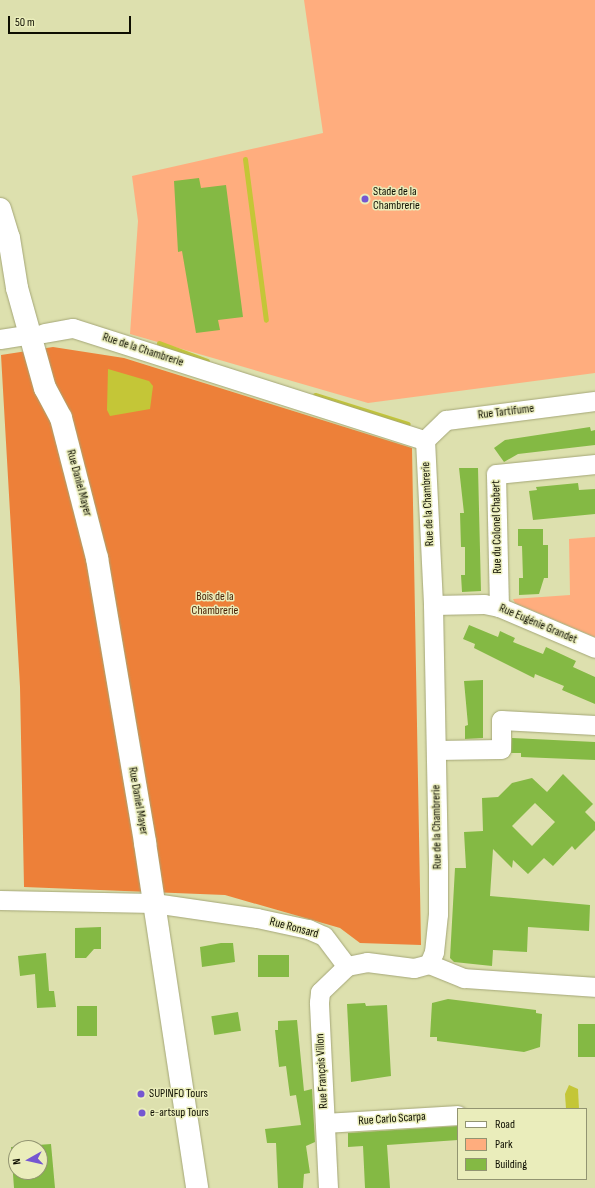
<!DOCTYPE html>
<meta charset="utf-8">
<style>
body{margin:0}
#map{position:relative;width:595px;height:1188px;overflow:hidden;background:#dde0ae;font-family:"Sofia Sans Condensed",sans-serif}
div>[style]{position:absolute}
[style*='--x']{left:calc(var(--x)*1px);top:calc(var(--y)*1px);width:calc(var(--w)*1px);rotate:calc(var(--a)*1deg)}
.green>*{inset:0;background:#ffad7e}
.forest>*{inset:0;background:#ed8039}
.water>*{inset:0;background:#c4c637}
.stream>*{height:5px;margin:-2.5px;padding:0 2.5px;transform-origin:2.5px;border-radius:2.5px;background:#c4c637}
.building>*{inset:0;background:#84b944;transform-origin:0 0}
.roads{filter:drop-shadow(0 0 1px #a4a677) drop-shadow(0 0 1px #a4a677)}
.minor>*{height:19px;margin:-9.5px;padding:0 9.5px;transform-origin:9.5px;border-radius:9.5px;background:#fff}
.major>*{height:22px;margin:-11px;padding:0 11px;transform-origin:11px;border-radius:11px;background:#fff}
.dots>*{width:11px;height:11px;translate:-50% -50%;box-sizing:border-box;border:2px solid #eaedbb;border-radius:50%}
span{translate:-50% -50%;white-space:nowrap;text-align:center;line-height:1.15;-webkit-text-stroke:3px #eaedbb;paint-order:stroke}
.poi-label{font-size:12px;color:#0e0e01}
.left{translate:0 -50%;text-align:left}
.street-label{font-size:12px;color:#0e0e01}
.park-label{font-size:12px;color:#451c00}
.legend{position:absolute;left:457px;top:1108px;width:130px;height:72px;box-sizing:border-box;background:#eaedbb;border:1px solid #929471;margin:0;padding:5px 7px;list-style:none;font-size:12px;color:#0e0e01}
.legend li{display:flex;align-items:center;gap:8px;height:20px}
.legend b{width:20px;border:1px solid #929471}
.north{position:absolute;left:8px;top:1140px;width:40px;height:40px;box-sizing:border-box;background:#eaedbb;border:1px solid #929471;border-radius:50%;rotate:262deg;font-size:11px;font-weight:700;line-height:16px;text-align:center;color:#0e0e01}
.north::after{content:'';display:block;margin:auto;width:14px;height:18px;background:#7557d1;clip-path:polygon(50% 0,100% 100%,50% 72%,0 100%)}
.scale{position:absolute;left:8px;top:16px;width:123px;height:18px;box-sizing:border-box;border:2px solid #0e0e01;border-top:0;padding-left:5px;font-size:12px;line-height:14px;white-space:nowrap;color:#0e0e01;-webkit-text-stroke:3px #eaedbb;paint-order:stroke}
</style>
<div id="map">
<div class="green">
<div style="clip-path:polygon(304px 0,595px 0,595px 373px,368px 403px,130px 334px,138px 221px,132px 176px,323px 133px)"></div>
<div style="clip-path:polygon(595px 537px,595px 637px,515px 603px,513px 599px,570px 595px,569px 539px)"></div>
</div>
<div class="forest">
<div style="clip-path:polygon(53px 347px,124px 358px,412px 448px,421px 945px,360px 943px,340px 928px,225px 895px,24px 887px,20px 687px,1px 355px)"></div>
</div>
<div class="water">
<div style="clip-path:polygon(108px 369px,149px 381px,153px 386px,150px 409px,110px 416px,107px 410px)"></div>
<div style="clip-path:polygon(569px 1085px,578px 1089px,579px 1109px,566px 1109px,565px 1094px)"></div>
</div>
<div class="stream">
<div style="--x:245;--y:159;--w:162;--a:82.6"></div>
<div style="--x:159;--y:343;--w:51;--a:20.6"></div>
<div style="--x:315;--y:395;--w:97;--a:17.3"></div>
</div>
<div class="building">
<div style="clip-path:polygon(199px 178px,201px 188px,226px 185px,243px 317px,218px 320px,220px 330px,196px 333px,182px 251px,178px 252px,174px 181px)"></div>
<div style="clip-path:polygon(590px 427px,591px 431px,595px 430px,595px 445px,518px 454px,504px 462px,494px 448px,505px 440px)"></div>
<div style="clip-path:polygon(459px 468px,478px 468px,481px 591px,462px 592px,461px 575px,465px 575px,465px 547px,461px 547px,460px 513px,464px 513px)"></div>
<div style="clip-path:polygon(578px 483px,579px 490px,595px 489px,595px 514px,533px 520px,529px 491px,537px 490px,536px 487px)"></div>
<div style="clip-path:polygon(518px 529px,543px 529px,543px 545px,548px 545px,548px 578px,544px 578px,539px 594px,519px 595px,519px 578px,523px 578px,522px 546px,518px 546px)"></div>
<div style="clip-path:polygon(469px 625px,498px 637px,500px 631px,515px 638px,513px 642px,543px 654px,546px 647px,576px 661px,573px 667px,595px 677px,595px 704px,562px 690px,564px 686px,535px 674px,534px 678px,474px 648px,475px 644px,463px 639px)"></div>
<div style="clip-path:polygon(483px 680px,483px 738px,465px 739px,465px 726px,468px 725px,464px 681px)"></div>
<div style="clip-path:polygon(512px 738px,595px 742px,595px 760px,521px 757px,521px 753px,511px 753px)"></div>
<div style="clip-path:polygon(evenodd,563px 774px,593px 804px,585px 812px,595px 822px,595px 830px,575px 850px,572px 846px,553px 866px,544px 858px,528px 874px,513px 860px,512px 868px,493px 849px,490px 896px,590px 905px,589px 931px,528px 927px,527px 952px,493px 950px,492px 966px,454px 962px,450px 958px,455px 868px,466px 868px,464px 832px,483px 831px,482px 798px,498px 797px,512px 783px,532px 778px,547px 792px,563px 774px,535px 803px,555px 822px,532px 846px,512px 826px,535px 803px)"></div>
<div style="clip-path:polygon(101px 927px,101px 949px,94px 949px,86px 958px,75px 958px,75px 928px)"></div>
<div style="clip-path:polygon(221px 943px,233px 943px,235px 962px,202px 967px,200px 947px)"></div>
<div style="clip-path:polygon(46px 953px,49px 991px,54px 991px,56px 1007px,37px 1008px,35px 974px,20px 976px,18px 956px)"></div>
<div style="left:258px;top:955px;width:31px;height:22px"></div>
<div style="clip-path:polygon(448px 999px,536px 1010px,536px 1013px,542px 1014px,540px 1047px,524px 1052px,437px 1041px,437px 1037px,430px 1037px,432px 1003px)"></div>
<div style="clip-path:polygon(365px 1003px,366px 1006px,387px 1005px,391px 1076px,351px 1082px,347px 1004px)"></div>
<div style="left:77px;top:1006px;width:20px;height:30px"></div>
<div style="left:238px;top:1012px;width:19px;height:27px;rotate:81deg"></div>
<div style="clip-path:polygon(297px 1020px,304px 1091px,312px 1089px,315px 1142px,306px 1146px,310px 1173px,304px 1174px,303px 1188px,278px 1188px,276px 1143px,267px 1143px,265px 1129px,301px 1125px,296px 1095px,290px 1096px,286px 1066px,279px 1067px,275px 1030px,278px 1030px,278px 1021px)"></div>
<div style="left:578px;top:1024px;width:17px;height:33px"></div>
<div style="clip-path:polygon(458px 1126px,458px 1140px,387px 1145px,390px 1188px,365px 1188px,363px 1146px,348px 1147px,348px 1133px)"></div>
<div style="clip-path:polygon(evenodd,51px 1144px,55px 1188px,14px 1188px,11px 1147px,51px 1144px,16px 1148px,40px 1148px,40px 1172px,16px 1172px,16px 1148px)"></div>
</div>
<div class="roads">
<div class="minor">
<div style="--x:44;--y:333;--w:29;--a:-10"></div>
<div style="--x:73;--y:328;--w:369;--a:17.7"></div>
<div style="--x:425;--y:440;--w:165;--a:87.2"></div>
<div style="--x:433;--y:605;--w:258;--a:88.9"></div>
<div style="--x:438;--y:863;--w:51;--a:90"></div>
<div style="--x:438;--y:914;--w:38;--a:96"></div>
<div style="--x:434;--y:952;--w:13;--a:113"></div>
<div style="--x:0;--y:339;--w:30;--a:-9"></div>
<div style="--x:425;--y:440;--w:29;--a:-44"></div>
<div style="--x:446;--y:420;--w:150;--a:-7.3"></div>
<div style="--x:433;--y:605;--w:51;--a:-1.1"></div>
<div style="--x:484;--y:604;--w:15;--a:11"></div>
<div style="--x:499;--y:607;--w:104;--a:23.1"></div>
<div style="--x:499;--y:607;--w:133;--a:-91.3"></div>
<div style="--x:496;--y:474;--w:100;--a:-5.8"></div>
<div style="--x:436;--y:750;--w:65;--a:-0.9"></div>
<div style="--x:501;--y:749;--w:29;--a:-90"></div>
<div style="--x:501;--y:720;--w:94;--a:3"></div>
<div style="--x:0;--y:900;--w:154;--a:1.1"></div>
<div style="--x:154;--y:903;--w:104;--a:8.3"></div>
<div style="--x:257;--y:918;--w:52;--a:12.2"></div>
<div style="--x:308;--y:929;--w:17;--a:24"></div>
<div style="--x:324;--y:936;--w:38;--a:53"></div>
<div style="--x:325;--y:1123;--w:133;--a:-3.4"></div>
<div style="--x:328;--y:1188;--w:186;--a:-92.8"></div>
<div style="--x:319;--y:1002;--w:10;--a:-84"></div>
<div style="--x:320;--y:992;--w:37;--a:-44"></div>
<div style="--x:347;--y:966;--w:20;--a:-11"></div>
<div style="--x:367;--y:962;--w:47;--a:7.3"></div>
<div style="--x:414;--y:968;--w:16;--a:-15"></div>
<div style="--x:429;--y:964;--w:38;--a:22"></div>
<div style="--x:464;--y:978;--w:131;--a:3.9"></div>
</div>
<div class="major">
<div style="--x:0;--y:209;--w:30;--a:73"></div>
<div style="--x:9;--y:238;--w:51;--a:80.9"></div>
<div style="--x:17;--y:288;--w:104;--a:74.4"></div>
<div style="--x:45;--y:388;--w:34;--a:62"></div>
<div style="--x:61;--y:418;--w:145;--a:75.6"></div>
<div style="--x:97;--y:558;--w:289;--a:80.4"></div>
<div style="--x:145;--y:843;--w:349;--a:81.4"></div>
</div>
</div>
<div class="dots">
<div style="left:365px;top:199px;background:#7557d1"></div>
<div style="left:141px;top:1094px;background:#7557d1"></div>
<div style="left:142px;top:1113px;background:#7557d1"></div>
</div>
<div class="poi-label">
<span class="left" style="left:373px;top:199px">Stade de la<br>Chambrerie</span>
<span class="left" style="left:149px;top:1094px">SUPINFO Tours</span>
<span class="left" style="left:150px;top:1113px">e-artsup Tours</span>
</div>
<div class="street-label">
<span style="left:143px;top:350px;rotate:18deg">Rue de la Chambrerie</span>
<span style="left:506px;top:412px;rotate:-7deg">Rue Tartifume</span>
<span style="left:79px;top:483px;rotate:75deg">Rue Daniel Mayer</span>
<span style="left:428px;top:504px;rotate:-93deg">Rue de la Chambrerie</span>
<span style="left:497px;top:527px;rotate:-91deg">Rue du Colonel Chabert</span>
<span style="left:538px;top:624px;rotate:23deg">Rue Eugénie Grandet</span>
<span style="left:138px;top:801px;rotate:80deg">Rue Daniel Mayer</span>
<span style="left:437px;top:827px;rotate:-91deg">Rue de la Chambrerie</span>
<span style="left:294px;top:928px;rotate:15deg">Rue Ronsard</span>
<span style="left:322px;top:1071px;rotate:-93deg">Rue François Villon</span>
<span style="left:392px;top:1119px;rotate:-4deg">Rue Carlo Scarpa</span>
</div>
<div class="park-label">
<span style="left:215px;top:604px">Bois de la<br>Chambrerie</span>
</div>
<ul class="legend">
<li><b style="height:5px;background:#fff"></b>Road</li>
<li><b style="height:11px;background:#ffad7e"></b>Park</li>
<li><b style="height:11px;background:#84b944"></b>Building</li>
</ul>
<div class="north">N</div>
<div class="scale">50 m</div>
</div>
